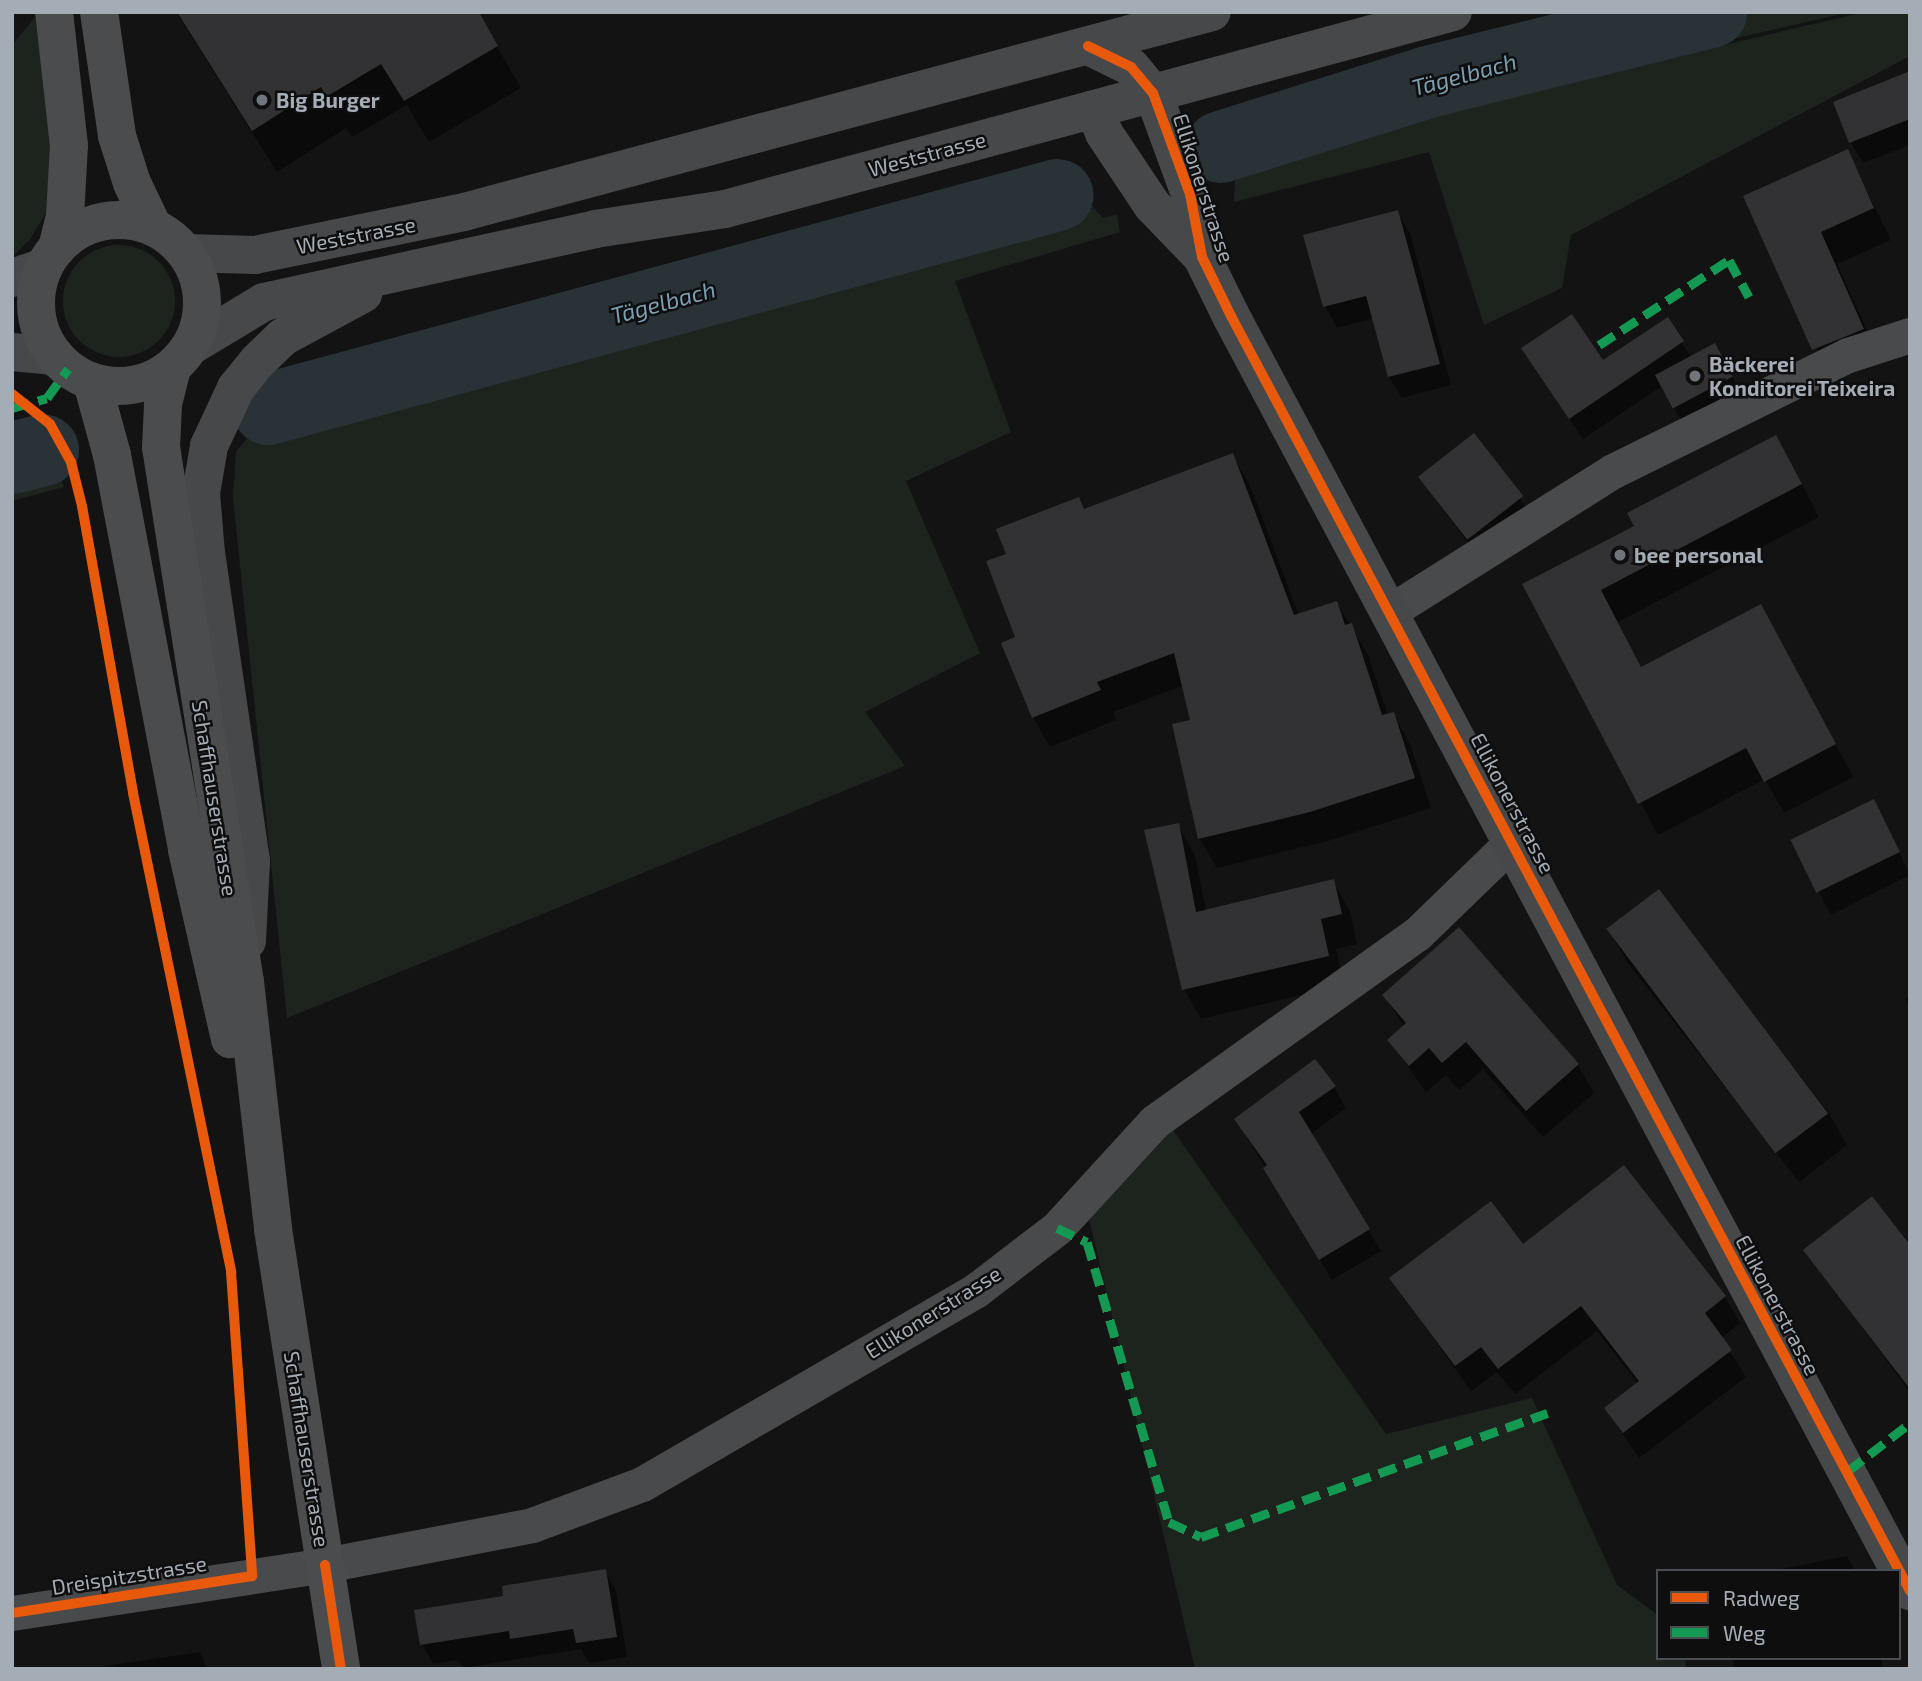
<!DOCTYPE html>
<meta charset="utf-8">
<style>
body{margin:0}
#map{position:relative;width:1922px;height:1681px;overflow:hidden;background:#131314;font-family:"Exo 2",sans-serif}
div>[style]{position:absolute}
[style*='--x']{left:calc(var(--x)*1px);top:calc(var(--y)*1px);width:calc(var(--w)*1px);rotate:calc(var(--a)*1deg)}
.green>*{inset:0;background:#1d241e}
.round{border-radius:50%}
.shadow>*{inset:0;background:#0007;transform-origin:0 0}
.river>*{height:72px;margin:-36px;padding:0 36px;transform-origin:36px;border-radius:36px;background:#293237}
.building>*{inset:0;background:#323234;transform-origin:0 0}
.street>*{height:35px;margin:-17.5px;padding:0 17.5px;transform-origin:17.5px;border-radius:17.5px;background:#484a4c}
.secondary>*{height:38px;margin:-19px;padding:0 19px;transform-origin:19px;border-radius:19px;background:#46484a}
.primary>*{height:38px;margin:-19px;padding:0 19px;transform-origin:19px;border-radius:19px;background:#4a4c4e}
.primary>.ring{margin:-19px;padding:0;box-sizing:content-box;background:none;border:38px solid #4a4c4e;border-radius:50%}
.quiet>*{height:9px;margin-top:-4.5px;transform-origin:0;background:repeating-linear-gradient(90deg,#139951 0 18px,transparent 0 27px)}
.cycleway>*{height:10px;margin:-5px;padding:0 5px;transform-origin:5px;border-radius:5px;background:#e8590c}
.dots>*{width:19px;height:19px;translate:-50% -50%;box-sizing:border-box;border:4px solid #0e0e0f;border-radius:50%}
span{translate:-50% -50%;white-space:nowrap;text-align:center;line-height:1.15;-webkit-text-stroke:5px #0e0e0f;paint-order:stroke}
.poi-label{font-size:21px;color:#a4acb5;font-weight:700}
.left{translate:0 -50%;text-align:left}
.street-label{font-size:21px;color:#a4acb5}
.water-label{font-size:23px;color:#7b9eb0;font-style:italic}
.frame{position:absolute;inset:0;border:14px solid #a4acb5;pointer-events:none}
.legend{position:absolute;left:1656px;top:1569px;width:245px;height:91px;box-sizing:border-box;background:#0e0e0f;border:2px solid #4a4d51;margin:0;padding:9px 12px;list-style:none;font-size:21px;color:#a4acb5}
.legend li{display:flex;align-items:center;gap:14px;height:35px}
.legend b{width:35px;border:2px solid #4a4d51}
</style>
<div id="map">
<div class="green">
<div style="clip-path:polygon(1588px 12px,1850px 12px,1637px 61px,1442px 111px,1865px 12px,1910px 12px,1910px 56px,1571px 235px,1562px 288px,1484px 325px,1429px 152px,1234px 202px,1235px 180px,1432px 113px,1233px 175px,1228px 128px,1344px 82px)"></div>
<div style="clip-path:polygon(35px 17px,51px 135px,48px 209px,31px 238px,12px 257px,12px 45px)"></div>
<div style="clip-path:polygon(1036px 167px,1058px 169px,1103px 218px,1117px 214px,1120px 232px,955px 281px,1011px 432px,906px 481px,980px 653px,865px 712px,905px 766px,287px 1018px,233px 498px,236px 452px,257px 426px,296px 417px,296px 374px,485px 330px)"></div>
<div class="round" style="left:63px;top:245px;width:112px;height:112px"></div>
<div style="clip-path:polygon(12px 424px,44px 439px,64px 487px,12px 501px)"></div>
<div style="clip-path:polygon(1170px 1126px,1386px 1434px,1532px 1398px,1617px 1585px,1658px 1615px,1658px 1658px,1685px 1658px,1686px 1669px,1195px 1669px,1089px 1218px)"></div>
</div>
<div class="shadow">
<div style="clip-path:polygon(176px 12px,477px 12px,521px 88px,429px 142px,407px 105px,352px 137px,346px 128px,277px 172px)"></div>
<div style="clip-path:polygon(1910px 73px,1910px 145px,1863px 163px,1851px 142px)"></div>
<div style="clip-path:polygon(1847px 151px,1891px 240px,1837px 264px,1881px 361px,1832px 381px,1745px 197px)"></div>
<div style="clip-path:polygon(1397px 212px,1410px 233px,1451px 385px,1402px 398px,1389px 377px,1374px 318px,1337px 328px,1325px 306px)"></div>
<div style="clip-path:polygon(1667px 319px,1691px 357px,1727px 366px,1743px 398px,1685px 428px,1662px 386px,1583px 439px,1536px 370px,1602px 362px)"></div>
<div style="left:1474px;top:436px;width:102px;height:68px;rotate:54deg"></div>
<div style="clip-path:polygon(1233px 456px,1250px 485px,1299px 616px,1337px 603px,1368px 655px,1388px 715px,1393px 714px,1410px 744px,1431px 808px,1328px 841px,1217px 868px,1199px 838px,1192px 721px,1184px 685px,1113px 712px,1116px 720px,1050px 747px,1033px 717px,1017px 638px,1008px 555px,1078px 499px,1085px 511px)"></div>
<div style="clip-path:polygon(1794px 469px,1819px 517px,1618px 622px,1642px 669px,1778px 638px,1853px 777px,1784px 813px,1765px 779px,1658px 835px,1525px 585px)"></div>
<div style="clip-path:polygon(1885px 823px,1910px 875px,1831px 915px,1793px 842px)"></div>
<div style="clip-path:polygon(1178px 825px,1195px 855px,1206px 911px,1333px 881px,1350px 911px,1357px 944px,1336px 949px,1344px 985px,1201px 1019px,1184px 989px)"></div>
<div style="clip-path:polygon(1659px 892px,1829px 1113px,1847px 1145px,1799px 1182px,1627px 962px,1609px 930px)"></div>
<div style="clip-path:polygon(1384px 995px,1578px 1065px,1594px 1093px,1543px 1137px,1483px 1069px,1459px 1090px,1446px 1075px,1426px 1092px,1389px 1040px,1404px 1027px)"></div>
<div style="clip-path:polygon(1910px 997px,1910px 1008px,1905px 999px)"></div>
<div style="clip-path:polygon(1334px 1087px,1346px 1108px,1311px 1134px,1381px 1251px,1332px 1280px,1236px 1119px)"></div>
<div style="clip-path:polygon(1523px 1246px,1725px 1297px,1740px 1323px,1721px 1338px,1746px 1377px,1639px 1458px,1606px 1408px,1638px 1384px,1597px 1331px,1515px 1394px,1497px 1372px,1471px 1391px,1391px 1279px)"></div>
<div style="clip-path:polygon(1910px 1248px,1910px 1392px,1805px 1250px)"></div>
<div style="clip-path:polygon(1847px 1556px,1855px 1571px,1771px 1571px)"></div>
<div style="clip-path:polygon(605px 1571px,616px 1591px,627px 1657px,589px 1663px,581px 1649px,463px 1668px,458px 1660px,433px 1664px,422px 1644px,505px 1597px)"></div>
<div style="clip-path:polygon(200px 1652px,207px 1669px,105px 1669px,105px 1666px)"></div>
<div style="left:1733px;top:1658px;width:149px;height:11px"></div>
</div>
<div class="river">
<div style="--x:1221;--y:147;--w:217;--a:-17.4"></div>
<div style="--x:1428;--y:82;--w:292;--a:-13.9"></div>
<div style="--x:268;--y:409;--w:818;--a:-15.16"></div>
<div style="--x:12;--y:458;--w:32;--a:-14"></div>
</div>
<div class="building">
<div style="clip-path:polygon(177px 12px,479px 12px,498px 46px,404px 101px,381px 64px,326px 97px,321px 87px,252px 131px)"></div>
<div style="clip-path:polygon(1910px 71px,1910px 119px,1849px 143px,1833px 102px)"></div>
<div style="clip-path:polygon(1848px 149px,1874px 208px,1821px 232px,1864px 329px,1812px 350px,1743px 196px)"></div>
<div style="clip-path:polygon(1398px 210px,1440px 364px,1388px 377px,1366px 296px,1323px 307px,1303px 235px)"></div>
<div style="clip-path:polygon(1572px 314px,1603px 360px,1668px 317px,1684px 341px,1569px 419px,1521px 348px)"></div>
<div style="left:1715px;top:343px;width:38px;height:68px;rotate:62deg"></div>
<div style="left:1474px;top:433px;width:80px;height:71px;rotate:52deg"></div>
<div style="clip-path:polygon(1776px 435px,1802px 484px,1601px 590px,1641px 667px,1761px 604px,1836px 744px,1764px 782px,1746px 748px,1638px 804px,1522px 584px,1634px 526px,1627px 513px)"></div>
<div style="clip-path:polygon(1233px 453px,1294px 615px,1337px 601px,1345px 625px,1352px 623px,1382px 715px,1394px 712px,1415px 778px,1310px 812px,1198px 839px,1172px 724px,1190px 720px,1174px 653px,1097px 682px,1101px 690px,1032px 718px,1001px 643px,1015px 637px,986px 561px,1006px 554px,996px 529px,1079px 497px,1084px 509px)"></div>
<div style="left:1874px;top:799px;width:59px;height:93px;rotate:64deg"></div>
<div style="clip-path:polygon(1179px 823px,1196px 912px,1334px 879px,1342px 914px,1321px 919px,1329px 956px,1182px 990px,1144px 830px)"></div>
<div style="left:1659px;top:889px;width:281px;height:66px;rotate:53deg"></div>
<div style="clip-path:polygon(1459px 927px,1579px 1064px,1526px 1111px,1466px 1042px,1442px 1063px,1429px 1048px,1409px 1066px,1387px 1040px,1406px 1023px,1382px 995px)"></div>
<div style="clip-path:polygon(1315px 1059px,1336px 1086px,1299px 1112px,1370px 1229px,1319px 1260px,1263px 1168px,1267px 1165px,1234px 1119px)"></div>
<div style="clip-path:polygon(1624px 1165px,1726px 1296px,1705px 1313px,1732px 1350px,1623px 1433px,1604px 1408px,1639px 1381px,1581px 1306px,1498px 1369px,1481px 1347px,1455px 1366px,1389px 1278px,1491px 1201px,1523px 1244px)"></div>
<div style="clip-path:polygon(1872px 1196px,1910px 1245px,1910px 1389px,1803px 1250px)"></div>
<div style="clip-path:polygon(606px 1569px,617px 1637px,576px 1643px,573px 1629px,510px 1639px,509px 1631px,420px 1645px,414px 1610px,503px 1596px,502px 1586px)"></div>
</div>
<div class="street">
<div style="--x:1389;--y:612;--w:265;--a:-32.2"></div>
<div style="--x:1613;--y:471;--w:262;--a:-26.3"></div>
<div style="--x:1848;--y:355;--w:65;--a:-17.9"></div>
<div style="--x:12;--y:1613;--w:317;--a:-8.7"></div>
<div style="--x:325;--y:1565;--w:211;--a:-10.9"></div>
<div style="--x:532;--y:1525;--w:117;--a:-20.4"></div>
<div style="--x:642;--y:1484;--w:385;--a:-30.1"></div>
<div style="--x:975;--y:1291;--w:103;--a:-37.5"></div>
<div style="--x:1057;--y:1228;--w:144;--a:-47.5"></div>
<div style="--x:1154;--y:1122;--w:323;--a:-35.6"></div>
<div style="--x:1417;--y:934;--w:132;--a:-44.1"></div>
</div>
<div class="secondary">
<div style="--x:1088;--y:46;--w:48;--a:26"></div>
<div style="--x:1131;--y:67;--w:34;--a:50"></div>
<div style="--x:1153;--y:93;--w:108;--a:69.9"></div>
<div style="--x:1190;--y:194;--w:64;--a:79.2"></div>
<div style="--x:1202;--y:257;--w:66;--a:63.8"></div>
<div style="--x:1231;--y:316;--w:1445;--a:61.96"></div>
<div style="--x:1094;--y:109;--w:26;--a:67"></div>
<div style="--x:1104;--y:133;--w:87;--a:56.3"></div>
<div style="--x:1152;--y:205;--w:72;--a:46.1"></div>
<div style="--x:186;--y:253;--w:69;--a:1.7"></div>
<div style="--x:255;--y:255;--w:213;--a:-11.6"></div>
<div style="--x:464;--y:212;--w:774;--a:-14.97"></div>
<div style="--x:12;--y:278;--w:34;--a:-19"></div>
<div style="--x:191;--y:346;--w:85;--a:-31.1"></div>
<div style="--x:264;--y:302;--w:339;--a:-12.4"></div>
<div style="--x:595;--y:229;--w:132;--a:-8.7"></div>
<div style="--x:725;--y:209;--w:754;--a:-15.14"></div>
<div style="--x:12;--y:352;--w:43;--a:5.3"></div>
<div style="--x:247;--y:941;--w:80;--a:-87.1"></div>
<div style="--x:251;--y:861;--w:310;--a:-98.3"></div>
<div style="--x:206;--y:554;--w:61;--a:-94.7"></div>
<div style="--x:201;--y:493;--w:48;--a:-80.3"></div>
<div style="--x:209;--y:446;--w:64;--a:-65"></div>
<div style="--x:236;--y:388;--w:33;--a:-51"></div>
<div style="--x:257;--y:362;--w:36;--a:-44"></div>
<div style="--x:283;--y:337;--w:91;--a:-28.3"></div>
</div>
<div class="primary">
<div style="--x:54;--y:12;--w:134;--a:83.6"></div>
<div style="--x:69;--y:145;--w:71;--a:93.2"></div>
<div style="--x:65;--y:216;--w:33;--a:104"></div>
<div style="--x:99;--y:12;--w:125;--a:81.7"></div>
<div style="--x:117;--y:136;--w:49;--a:72.3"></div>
<div style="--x:132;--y:183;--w:49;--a:64.5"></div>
<div class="ring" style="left:36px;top:220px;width:128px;height:128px"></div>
<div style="--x:172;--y:368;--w:38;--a:104"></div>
<div style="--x:163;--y:405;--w:42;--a:92.7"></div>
<div style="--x:161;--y:447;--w:542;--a:81.08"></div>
<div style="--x:245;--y:982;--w:249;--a:83.5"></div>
<div style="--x:273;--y:1229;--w:445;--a:81.2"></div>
<div style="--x:92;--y:382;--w:76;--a:74.7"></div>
<div style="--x:112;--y:455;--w:402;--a:79.2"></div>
<div style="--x:187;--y:850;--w:194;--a:77.2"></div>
</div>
<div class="quiet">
<div style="--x:1599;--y:345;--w:155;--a:-33.2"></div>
<div style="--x:1729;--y:260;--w:42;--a:61.6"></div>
<div style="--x:12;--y:408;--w:36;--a:-16"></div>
<div style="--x:47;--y:398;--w:36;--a:-54"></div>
<div style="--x:1057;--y:1228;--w:33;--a:25"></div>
<div style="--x:1087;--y:1242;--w:292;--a:73.7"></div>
<div style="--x:1169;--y:1522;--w:35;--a:25"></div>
<div style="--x:1201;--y:1537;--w:368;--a:-19.7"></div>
<div style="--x:1848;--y:1471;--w:78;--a:-37.7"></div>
</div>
<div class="cycleway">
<div style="--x:1088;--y:46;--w:48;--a:26"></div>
<div style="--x:1131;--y:67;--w:34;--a:50"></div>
<div style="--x:1153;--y:93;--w:108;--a:69.9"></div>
<div style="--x:1190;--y:194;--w:64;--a:79.2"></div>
<div style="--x:1202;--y:257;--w:66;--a:63.8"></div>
<div style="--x:1231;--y:316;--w:1445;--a:61.96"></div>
<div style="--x:12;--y:394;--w:48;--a:38.3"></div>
<div style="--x:50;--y:424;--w:43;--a:61.1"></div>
<div style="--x:71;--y:462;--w:45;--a:76"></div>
<div style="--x:82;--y:506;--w:291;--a:79.9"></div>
<div style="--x:133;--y:793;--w:489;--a:78.4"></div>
<div style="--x:231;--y:1272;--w:305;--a:86"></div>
<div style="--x:252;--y:1576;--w:243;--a:171.2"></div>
<div style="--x:325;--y:1565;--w:105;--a:81.3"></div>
</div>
<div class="dots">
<div style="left:262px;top:100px;background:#71767d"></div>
<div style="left:1695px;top:376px;background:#71767d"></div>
<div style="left:1620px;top:555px;background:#71767d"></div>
</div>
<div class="poi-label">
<span class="left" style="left:276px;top:100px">Big Burger</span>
<span class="left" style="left:1709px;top:376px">Bäckerei<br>Konditorei Teixeira</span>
<span class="left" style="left:1634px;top:555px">bee personal</span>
</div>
<div class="street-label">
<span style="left:927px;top:154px;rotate:-15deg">Weststrasse</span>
<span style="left:1204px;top:188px;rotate:72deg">Ellikonerstrasse</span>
<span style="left:356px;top:235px;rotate:-11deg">Weststrasse</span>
<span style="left:215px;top:798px;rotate:81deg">Schaffhauserstrasse</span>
<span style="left:1513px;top:803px;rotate:62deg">Ellikonerstrasse</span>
<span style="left:1778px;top:1305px;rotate:62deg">Ellikonerstrasse</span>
<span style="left:933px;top:1312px;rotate:-32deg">Ellikonerstrasse</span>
<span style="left:307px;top:1449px;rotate:81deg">Schaffhauserstrasse</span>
<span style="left:129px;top:1575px;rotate:-9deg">Dreispitzstrasse</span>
</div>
<div class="water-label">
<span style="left:1464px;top:74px;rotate:-15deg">Tägelbach</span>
<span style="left:663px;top:302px;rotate:-15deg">Tägelbach</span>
</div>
<div class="frame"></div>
<ul class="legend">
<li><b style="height:9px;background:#e8590c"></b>Radweg</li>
<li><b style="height:9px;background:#139951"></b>Weg</li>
</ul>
</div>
